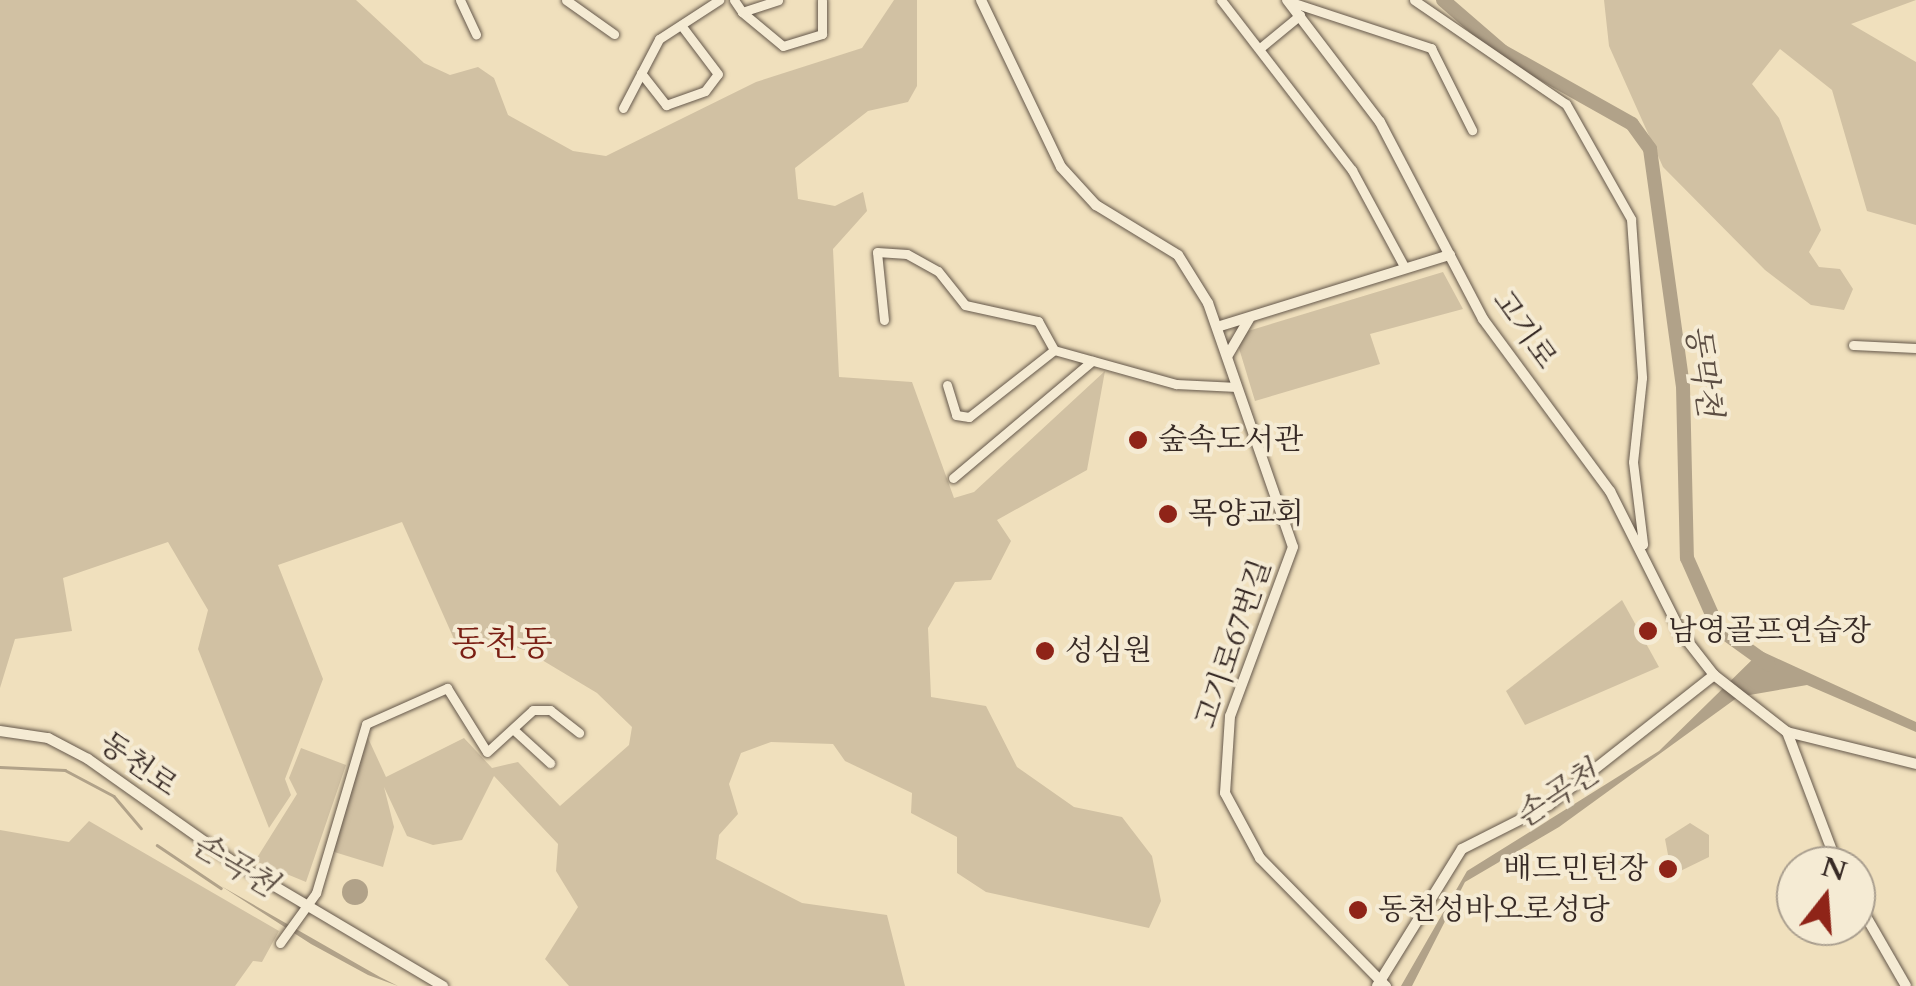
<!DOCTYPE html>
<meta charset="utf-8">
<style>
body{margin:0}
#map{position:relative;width:1916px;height:986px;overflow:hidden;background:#f0e0bd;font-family:Cardo,"Noto Serif KR",serif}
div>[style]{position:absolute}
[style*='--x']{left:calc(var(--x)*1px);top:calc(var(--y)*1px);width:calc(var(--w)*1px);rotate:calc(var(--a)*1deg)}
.green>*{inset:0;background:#d1c1a3}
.water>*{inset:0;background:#b1a289}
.round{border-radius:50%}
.stream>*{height:2.5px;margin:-1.25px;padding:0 1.25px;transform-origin:1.25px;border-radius:1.25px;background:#b1a289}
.river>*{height:14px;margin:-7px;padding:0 7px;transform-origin:7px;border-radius:7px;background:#b1a289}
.roads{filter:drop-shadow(0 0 2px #65584b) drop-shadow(0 0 2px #65584b)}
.minor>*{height:9px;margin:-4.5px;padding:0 4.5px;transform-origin:4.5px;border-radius:4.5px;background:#f5ebd4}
.tertiary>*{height:10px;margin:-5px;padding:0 5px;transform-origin:5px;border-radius:5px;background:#f5ebd4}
.dots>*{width:28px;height:28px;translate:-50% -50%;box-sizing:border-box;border:5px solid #f5ebd4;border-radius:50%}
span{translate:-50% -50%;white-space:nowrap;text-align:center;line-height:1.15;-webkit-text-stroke:8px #f5ebd4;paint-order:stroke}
.street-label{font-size:30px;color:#372a25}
.poi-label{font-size:30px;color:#372a25}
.left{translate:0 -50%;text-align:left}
.right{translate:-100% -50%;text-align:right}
.water-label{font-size:32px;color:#5c4e43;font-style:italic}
.quarter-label{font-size:35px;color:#7a1f14}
.north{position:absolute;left:1776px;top:846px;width:100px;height:100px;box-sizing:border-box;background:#f5ebd4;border:2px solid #a99e8e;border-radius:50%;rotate:17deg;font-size:28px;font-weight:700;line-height:40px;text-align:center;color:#372a25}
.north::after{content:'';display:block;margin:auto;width:35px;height:45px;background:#8f2418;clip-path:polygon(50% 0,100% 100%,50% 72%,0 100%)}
</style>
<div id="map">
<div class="green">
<div style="clip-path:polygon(0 0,356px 0,424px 63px,450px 75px,478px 67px,494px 78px,508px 115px,573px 151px,606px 156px,756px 82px,862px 48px,894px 0,917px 0,917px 86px,908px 102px,868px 111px,795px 168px,798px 199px,835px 206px,863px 192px,867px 211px,833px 249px,839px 377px,912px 382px,954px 498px,974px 492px,1105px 371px,1087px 470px,997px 520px,1011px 541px,991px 580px,955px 582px,928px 628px,931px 697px,986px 706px,1017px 767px,1074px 807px,1122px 817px,1152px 856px,1161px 901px,1149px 928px,986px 892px,957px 873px,957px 837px,911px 813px,912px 793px,845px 761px,833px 744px,771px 742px,741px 753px,729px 784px,738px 814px,719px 835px,716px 859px,802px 903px,887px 915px,905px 986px,569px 986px,545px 959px,578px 907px,556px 871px,558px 844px,494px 776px,462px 840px,433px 845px,407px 836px,384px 787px,394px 827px,383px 867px,331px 851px,368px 738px,386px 777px,464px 738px,492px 768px,518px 762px,560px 806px,629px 745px,632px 727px,597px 693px,527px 651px,490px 639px,462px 657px,402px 522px,278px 565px,323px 679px,285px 779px,291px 795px,269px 828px,198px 649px,208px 610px,168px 542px,63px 578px,72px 631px,15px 639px,0 688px)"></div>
<div style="clip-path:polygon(1604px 0,1916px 0,1851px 24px,1916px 62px,1916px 225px,1867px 211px,1832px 90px,1780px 49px,1752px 84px,1779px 118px,1821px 230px,1809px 252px,1819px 267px,1840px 269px,1853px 289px,1844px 310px,1811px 305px,1765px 270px,1663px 167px,1609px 46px)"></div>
<div style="clip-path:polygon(1443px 272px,1463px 309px,1370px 334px,1380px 364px,1255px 401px,1238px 345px,1248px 331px)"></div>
<div style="clip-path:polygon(1622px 600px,1659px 667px,1525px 725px,1506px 691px)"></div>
<div style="clip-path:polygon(301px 748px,346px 765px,306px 882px,255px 861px,297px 794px,289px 778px)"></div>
<div style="clip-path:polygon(89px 821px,279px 931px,262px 962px,253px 961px,235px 986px,0 986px,0 830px,69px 842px)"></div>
<div style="clip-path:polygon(1690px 823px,1709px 835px,1709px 857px,1666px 878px,1659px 868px,1669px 860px,1665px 839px)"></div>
</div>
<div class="water">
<div style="clip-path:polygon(1761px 651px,1916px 722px,1916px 732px,1807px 685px,1738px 697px,1559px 827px,1465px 882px,1412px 986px,1401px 986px,1467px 871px,1659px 751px)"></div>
<div class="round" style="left:342px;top:879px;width:26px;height:26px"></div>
<div style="clip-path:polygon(221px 886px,380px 977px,398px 986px,368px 975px,311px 944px)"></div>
</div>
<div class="stream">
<div style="--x:0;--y:767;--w:65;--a:2.6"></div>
<div style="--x:65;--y:770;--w:55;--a:28"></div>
<div style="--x:114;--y:796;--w:42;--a:49.8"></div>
<div style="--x:157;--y:845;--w:77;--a:33.9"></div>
</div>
<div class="river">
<div style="--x:1443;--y:0;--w:78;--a:40.8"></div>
<div style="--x:1502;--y:51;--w:149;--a:29.3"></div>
<div style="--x:1632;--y:124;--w:31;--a:54"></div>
<div style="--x:1650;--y:149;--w:239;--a:82.1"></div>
<div style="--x:1683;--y:386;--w:172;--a:88.7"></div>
<div style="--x:1687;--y:558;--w:77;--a:66.1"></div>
<div style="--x:1718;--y:628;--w:62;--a:35.8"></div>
</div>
<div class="roads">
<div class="minor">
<div style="--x:460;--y:0;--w:38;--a:65"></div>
<div style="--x:566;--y:0;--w:59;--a:35.3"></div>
<div style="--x:734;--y:0;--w:14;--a:56"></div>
<div style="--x:742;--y:12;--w:38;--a:-18"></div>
<div style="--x:1221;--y:0;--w:215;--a:52.4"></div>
<div style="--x:1352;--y:170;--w:111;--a:61.6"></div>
<div style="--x:1414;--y:0;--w:184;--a:34.4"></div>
<div style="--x:1566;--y:104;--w:132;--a:60.5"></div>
<div style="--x:1631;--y:219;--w:159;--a:86"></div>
<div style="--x:1642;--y:378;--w:84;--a:96.1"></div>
<div style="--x:1633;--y:462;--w:83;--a:83"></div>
<div style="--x:1288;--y:1;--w:151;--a:18.2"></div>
<div style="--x:1431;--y:48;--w:92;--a:63.4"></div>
<div style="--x:742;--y:12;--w:53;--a:39.7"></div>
<div style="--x:783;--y:46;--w:41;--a:-17.1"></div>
<div style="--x:822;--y:34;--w:34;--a:-90"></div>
<div style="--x:1260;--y:48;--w:52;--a:-39.5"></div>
<div style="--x:641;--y:73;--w:41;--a:52"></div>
<div style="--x:666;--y:105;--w:41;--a:-19.7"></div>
<div style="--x:705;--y:91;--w:21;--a:-53"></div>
<div style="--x:718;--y:74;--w:61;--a:-127.1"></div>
<div style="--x:623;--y:108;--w:78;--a:-62.4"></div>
<div style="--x:659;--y:39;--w:72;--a:-33"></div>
<div style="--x:884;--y:320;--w:68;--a:-95.9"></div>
<div style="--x:877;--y:252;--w:30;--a:4"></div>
<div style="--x:907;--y:254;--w:35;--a:29"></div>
<div style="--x:938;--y:271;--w:43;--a:51.5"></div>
<div style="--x:965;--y:305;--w:75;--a:12.4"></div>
<div style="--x:1038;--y:321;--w:33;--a:61"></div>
<div style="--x:1054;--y:350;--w:127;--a:15.6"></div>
<div style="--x:1176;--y:384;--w:61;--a:2.8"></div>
<div style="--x:1853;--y:345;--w:63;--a:2.7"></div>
<div style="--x:947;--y:385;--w:31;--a:73"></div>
<div style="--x:956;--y:415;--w:13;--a:9"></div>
<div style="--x:969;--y:417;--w:108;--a:-38.2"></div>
<div style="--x:953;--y:478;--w:182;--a:-40.1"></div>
<div style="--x:514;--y:730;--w:49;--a:42.5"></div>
<div style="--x:280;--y:943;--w:62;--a:-54.2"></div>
<div style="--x:316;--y:893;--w:176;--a:-73.5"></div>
<div style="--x:366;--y:724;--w:89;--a:-24"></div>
<div style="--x:447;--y:688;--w:75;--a:58"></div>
<div style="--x:487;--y:752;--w:62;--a:-42.4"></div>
<div style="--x:533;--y:710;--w:17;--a:0"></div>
<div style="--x:550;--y:710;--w:37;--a:38"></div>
</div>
<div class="tertiary">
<div style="--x:981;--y:0;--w:185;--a:64.4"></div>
<div style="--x:1061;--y:167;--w:52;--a:47.4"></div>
<div style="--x:1096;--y:205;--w:96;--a:31.4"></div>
<div style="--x:1178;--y:255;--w:57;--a:58"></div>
<div style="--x:1208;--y:303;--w:258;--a:70.8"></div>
<div style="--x:1293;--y:547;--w:180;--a:110.4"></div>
<div style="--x:1230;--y:716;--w:77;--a:93.7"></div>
<div style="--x:1225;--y:793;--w:74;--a:61.7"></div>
<div style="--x:1260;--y:858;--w:180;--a:45.5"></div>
<div style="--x:1287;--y:0;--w:153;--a:52.7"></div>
<div style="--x:1380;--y:122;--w:222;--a:62.4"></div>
<div style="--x:1483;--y:319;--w:214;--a:53.6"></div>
<div style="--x:1610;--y:491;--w:160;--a:63.3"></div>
<div style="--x:1682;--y:634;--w:52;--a:52"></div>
<div style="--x:1714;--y:675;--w:93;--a:38"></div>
<div style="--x:1787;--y:732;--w:133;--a:13.9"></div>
<div style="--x:1217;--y:327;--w:244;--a:-17.2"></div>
<div style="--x:1228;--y:355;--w:42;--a:-59.7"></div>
<div style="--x:0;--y:731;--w:49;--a:8.3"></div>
<div style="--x:48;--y:738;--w:45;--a:27.7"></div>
<div style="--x:88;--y:759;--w:173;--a:35.3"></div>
<div style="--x:229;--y:859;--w:249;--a:30.7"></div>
<div style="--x:1787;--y:732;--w:143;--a:69.2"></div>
<div style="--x:1856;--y:899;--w:100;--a:60.1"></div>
<div style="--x:1377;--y:986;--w:161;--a:-58.2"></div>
<div style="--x:1462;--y:849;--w:97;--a:-26.8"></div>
<div style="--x:1549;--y:805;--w:210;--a:-38.2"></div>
</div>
</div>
<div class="dots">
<div style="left:1138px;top:440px;background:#8f2418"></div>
<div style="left:1168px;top:514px;background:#8f2418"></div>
<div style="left:1648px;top:631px;background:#8f2418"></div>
<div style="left:1045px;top:651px;background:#8f2418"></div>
<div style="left:1668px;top:869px;background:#8f2418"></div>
<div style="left:1358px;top:910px;background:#8f2418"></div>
</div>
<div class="street-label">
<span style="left:1524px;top:330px;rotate:55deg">고기로</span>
<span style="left:1234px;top:644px;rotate:-71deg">고기로67번길</span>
<span style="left:138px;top:765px;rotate:35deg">동천로</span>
</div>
<div class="poi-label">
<span class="left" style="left:1158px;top:440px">숲속도서관</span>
<span class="left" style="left:1188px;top:514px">목양교회</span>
<span class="left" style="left:1668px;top:631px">남영골프연습장</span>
<span class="left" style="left:1065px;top:651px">성심원</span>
<span class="right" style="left:1648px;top:869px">배드민턴장</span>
<span class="left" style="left:1378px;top:910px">동천성바오로성당</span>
</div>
<div class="water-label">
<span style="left:1703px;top:371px;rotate:82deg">동막천</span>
<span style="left:1557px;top:795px;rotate:-33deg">손곡천</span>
<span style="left:234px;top:865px;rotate:31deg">손곡천</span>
</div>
<div class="quarter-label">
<span style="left:502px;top:644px">동천동</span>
</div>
<div class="north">N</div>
</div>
